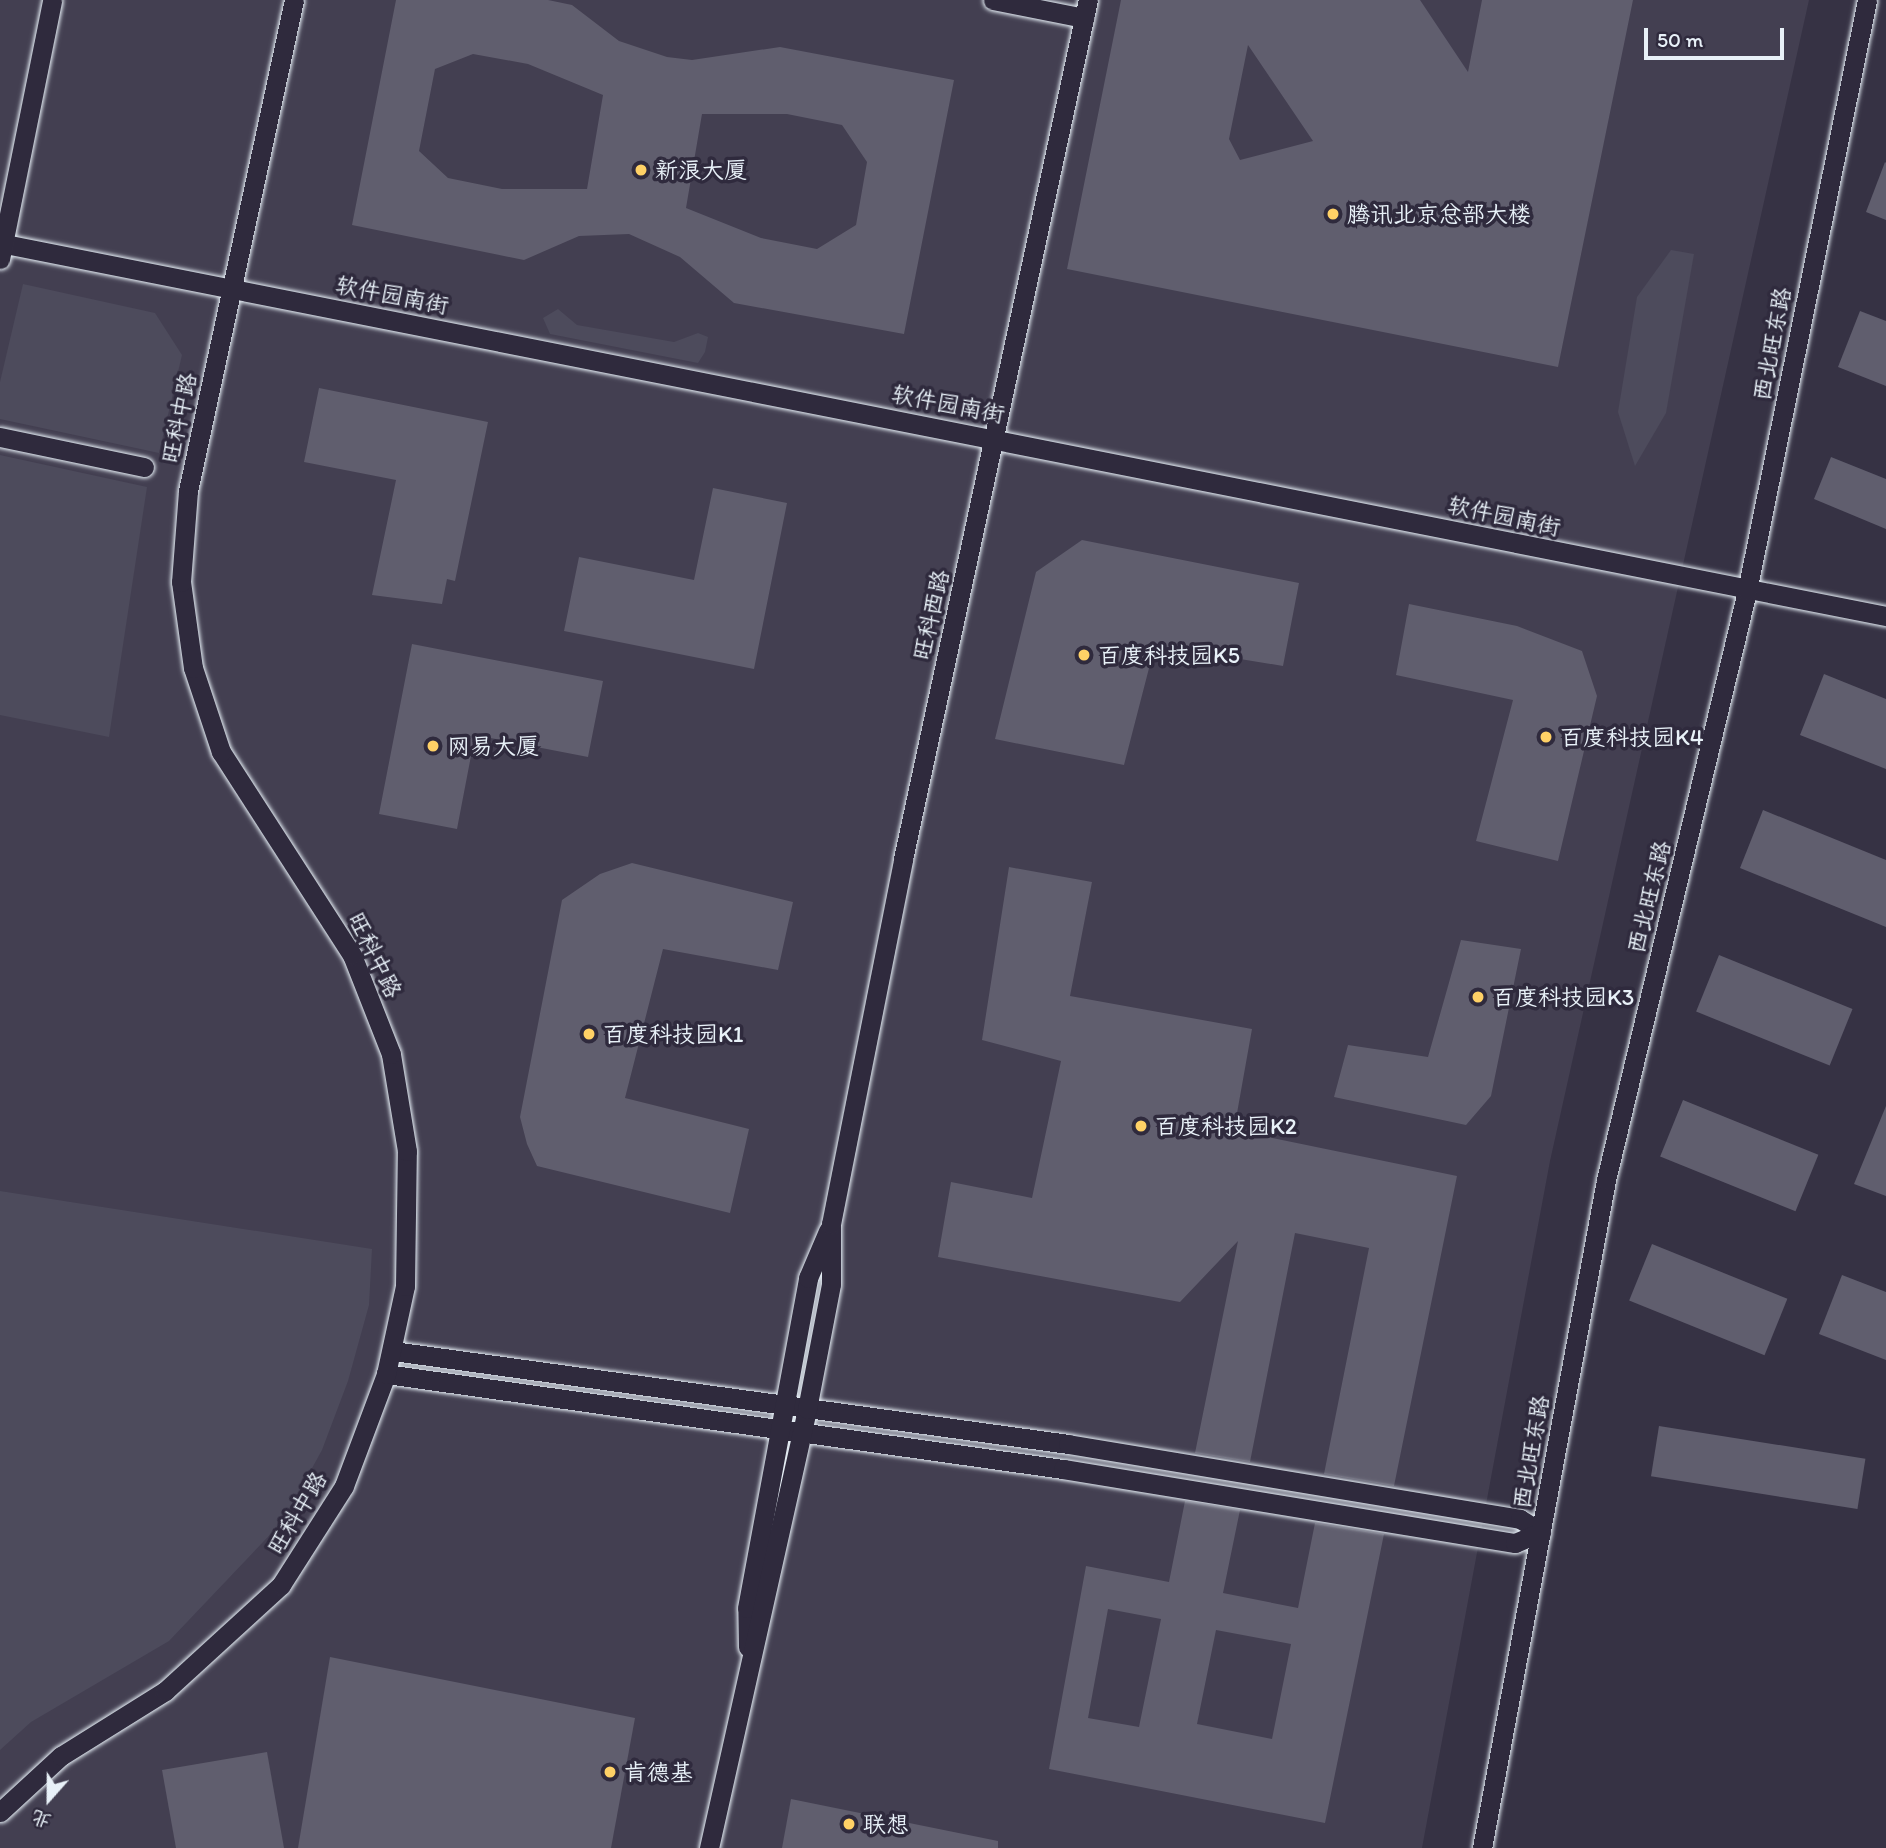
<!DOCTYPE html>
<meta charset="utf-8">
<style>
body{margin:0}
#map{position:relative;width:1886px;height:1848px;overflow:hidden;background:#363244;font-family:Itim,"LXGW WenKai TC",sans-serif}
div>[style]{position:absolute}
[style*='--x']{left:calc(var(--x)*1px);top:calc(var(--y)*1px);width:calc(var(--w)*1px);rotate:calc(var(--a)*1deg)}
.built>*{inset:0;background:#433f51}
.green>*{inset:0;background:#4d4b5c}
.building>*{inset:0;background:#605e6e;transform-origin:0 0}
.roads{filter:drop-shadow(0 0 2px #e8f1f8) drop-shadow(0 0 2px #e8f1f8)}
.minor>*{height:19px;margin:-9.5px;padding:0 9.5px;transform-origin:9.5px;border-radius:9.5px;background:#2f2a3d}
.dots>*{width:19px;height:19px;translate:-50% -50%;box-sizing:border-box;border:4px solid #2f2a3d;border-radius:50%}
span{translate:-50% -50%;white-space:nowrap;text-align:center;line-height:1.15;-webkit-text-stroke:7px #2f2a3d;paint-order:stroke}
.poi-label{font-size:23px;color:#e8f1f8}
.left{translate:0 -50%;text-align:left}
.street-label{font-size:23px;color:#e8f1f8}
.north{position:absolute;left:14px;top:1764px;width:70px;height:70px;-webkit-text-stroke:5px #2f2a3d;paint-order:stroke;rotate:201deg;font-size:19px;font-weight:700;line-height:28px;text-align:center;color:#e8f1f8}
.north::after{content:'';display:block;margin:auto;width:24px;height:32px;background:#e8f1f8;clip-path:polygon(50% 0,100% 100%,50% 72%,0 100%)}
.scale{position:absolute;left:1644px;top:28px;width:140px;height:32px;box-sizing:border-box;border:4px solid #e8f1f8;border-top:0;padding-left:9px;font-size:21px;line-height:24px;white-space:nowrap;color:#e8f1f8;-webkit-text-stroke:5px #2f2a3d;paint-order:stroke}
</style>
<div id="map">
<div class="built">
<div style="clip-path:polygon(0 0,1809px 0,1550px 1161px,1422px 1848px,0 1848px)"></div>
</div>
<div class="green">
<div style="clip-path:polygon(1671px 250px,1694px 254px,1666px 413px,1635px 466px,1618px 412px,1637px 297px)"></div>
<div style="clip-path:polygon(23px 284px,155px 313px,182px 355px,159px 453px,0 419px,0 382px)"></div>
<div style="clip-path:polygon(558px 309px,577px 325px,674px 342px,698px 333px,708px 337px,705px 352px,698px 363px,550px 334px,543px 318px)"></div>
<div style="clip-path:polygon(0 455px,147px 487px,109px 737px,0 715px)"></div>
<div style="clip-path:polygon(0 1191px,372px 1249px,369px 1305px,348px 1381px,322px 1450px,283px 1521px,169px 1641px,31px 1722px,0 1750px)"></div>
</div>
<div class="building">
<div style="clip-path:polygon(evenodd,396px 0,548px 0,572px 5px,619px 41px,667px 57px,692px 60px,780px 47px,954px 80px,904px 334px,734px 303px,680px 257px,629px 234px,579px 236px,524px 260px,352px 225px,396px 0,473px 54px,528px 64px,603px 95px,587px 189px,502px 189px,448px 178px,419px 151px,435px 69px,473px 54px,396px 0,702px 114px,787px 114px,842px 125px,867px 162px,856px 225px,817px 249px,761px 238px,686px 208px,702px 114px)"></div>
<div style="clip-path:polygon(evenodd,1121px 0,1420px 0,1468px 72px,1482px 0,1633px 0,1558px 367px,1067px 269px,1121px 0,1248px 45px,1313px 141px,1240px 160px,1229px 139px,1248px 45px)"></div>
<div style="clip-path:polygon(1885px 162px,1886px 163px,1886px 220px,1866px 212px)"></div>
<div style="clip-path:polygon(1860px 311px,1886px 321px,1886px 386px,1838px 367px)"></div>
<div style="clip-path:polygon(319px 388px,488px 422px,455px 581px,447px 579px,442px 604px,372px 595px,396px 480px,304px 462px)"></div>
<div style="clip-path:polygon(1831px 457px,1886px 479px,1886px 529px,1814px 499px)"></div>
<div style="clip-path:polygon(713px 488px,787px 503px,754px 669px,564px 631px,579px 557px,694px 580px)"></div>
<div style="clip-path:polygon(1082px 540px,1299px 583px,1283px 666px,1155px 645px,1124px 765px,995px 739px,1036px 572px)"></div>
<div style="clip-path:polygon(1409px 604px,1517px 626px,1582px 651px,1597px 696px,1558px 861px,1476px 841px,1513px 700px,1396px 675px)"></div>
<div style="clip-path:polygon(412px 644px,603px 681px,588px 757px,475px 735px,457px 829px,379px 814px)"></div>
<div style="clip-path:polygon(1824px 674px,1886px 699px,1886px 769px,1800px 735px)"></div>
<div style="clip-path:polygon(1763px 810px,1886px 860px,1886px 927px,1740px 868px)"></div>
<div style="clip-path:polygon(632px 863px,793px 902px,778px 970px,663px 949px,625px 1098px,749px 1129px,730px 1213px,537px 1166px,527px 1144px,520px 1117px,562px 900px,600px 874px)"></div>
<div style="clip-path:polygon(1009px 867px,1092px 882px,1070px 996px,1252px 1029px,1234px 1130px,1457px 1176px,1394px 1486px,1324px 1474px,1369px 1248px,1295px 1233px,1250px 1462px,1195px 1453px,1238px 1241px,1180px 1302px,938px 1257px,951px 1182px,1032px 1198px,1061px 1061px,982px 1040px)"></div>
<div style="clip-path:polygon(1461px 940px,1521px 949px,1491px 1096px,1466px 1125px,1334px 1097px,1348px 1045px,1428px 1057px)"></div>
<div style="left:1719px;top:955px;width:144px;height:61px;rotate:22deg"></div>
<div style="left:1683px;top:1100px;width:146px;height:61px;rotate:22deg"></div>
<div style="clip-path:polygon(1886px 1106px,1886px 1196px,1854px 1184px)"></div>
<div style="left:1652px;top:1244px;width:146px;height:61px;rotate:22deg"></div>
<div style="clip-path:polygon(1842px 1275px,1886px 1292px,1886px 1360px,1819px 1334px)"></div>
<div style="left:1659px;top:1426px;width:209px;height:51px;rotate:9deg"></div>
<div style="clip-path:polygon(evenodd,1185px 1501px,1240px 1510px,1223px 1593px,1298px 1608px,1315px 1523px,1384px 1534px,1325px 1823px,1049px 1769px,1086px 1566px,1169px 1582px,1185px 1501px,1108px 1609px,1161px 1619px,1139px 1727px,1088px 1718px,1108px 1609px,1185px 1501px,1216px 1630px,1291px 1644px,1272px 1739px,1197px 1724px,1216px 1630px)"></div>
<div style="clip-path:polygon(330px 1657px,635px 1718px,611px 1848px,298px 1848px)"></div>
<div style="clip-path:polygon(267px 1752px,284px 1848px,176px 1848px,162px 1770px)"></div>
<div style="clip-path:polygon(791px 1799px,998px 1841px,998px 1848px,782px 1848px)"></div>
</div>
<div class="roads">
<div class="minor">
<div style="--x:993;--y:0;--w:93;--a:11.2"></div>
<div style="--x:0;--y:243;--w:1923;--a:11.19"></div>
<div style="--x:0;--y:259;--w:264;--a:-78.6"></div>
<div style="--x:0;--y:437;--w:147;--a:11.8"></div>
<div style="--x:393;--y:1351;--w:681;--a:7.84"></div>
<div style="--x:1068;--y:1444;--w:458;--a:9.4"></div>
<div style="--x:1520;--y:1519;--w:25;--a:32"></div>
<div style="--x:386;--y:1374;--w:684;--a:7.99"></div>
<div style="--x:1063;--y:1469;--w:458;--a:9.3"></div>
<div style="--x:1515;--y:1543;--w:28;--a:-23"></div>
<div style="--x:748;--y:1647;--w:39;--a:-91"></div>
<div style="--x:747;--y:1608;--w:336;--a:-79.5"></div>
<div style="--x:808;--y:1278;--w:51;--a:-66.9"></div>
<div style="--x:0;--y:1812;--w:83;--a:-42.6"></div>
<div style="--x:61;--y:1756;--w:123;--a:-32"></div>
<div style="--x:165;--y:1691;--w:157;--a:-42.4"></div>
<div style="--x:281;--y:1585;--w:117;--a:-57.5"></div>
<div style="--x:344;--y:1486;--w:120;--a:-69.4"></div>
<div style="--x:386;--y:1374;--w:90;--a:-77.8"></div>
<div style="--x:405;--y:1286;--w:135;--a:-89.2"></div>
<div style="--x:407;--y:1151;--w:98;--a:-99.4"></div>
<div style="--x:391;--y:1054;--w:106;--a:-111.5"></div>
<div style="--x:352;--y:955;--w:242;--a:-122.8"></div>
<div style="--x:221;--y:752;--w:89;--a:-108.4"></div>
<div style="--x:193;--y:668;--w:87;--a:-97.9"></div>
<div style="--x:181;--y:582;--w:91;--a:-85.6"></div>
<div style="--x:188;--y:491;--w:502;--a:-77.82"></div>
<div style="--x:709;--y:1848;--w:450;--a:-77.4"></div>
<div style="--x:807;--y:1409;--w:127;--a:-79.1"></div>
<div style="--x:831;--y:1284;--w:60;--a:-90"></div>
<div style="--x:831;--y:1224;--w:372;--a:-78.8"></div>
<div style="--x:903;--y:859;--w:879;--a:-77.85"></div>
<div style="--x:1482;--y:1848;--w:679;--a:-79.48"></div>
<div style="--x:1606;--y:1180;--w:606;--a:-76.54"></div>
<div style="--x:1747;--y:591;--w:603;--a:-78.52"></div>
</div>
</div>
<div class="dots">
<div style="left:641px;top:170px;background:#ffd166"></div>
<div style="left:1333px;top:214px;background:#ffd166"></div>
<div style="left:1084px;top:655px;background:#ffd166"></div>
<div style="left:1546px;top:737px;background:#ffd166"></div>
<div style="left:433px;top:746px;background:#ffd166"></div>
<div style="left:1478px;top:997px;background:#ffd166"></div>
<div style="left:589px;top:1034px;background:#ffd166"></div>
<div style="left:1141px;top:1126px;background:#ffd166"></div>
<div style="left:610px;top:1772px;background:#ffd166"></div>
<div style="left:849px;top:1824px;background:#ffd166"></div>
</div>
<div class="poi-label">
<span class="left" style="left:655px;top:170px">新浪大厦</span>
<span class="left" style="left:1347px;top:214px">腾讯北京总部大楼</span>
<span class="left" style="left:1098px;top:655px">百度科技园K5</span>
<span class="left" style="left:1560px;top:737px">百度科技园K4</span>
<span class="left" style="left:447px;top:746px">网易大厦</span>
<span class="left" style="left:1492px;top:997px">百度科技园K3</span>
<span class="left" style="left:603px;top:1034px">百度科技园K1</span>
<span class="left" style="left:1155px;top:1126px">百度科技园K2</span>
<span class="left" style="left:624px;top:1772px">肯德基</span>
<span class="left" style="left:863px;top:1824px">联想</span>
</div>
<div class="street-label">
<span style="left:392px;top:295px;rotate:11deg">软件园南街</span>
<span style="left:1772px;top:344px;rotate:-79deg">西北旺东路</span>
<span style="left:948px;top:404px;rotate:11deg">软件园南街</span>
<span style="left:179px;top:418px;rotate:-78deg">旺科中路</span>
<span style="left:1504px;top:516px;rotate:12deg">软件园南街</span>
<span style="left:931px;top:615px;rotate:-77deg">旺科西路</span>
<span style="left:1649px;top:897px;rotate:-76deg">西北旺东路</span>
<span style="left:375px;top:955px;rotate:64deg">旺科中路</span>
<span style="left:1531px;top:1452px;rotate:-80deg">西北旺东路</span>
<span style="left:297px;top:1513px;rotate:-59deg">旺科中路</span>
</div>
<div class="north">北</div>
<div class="scale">50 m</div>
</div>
